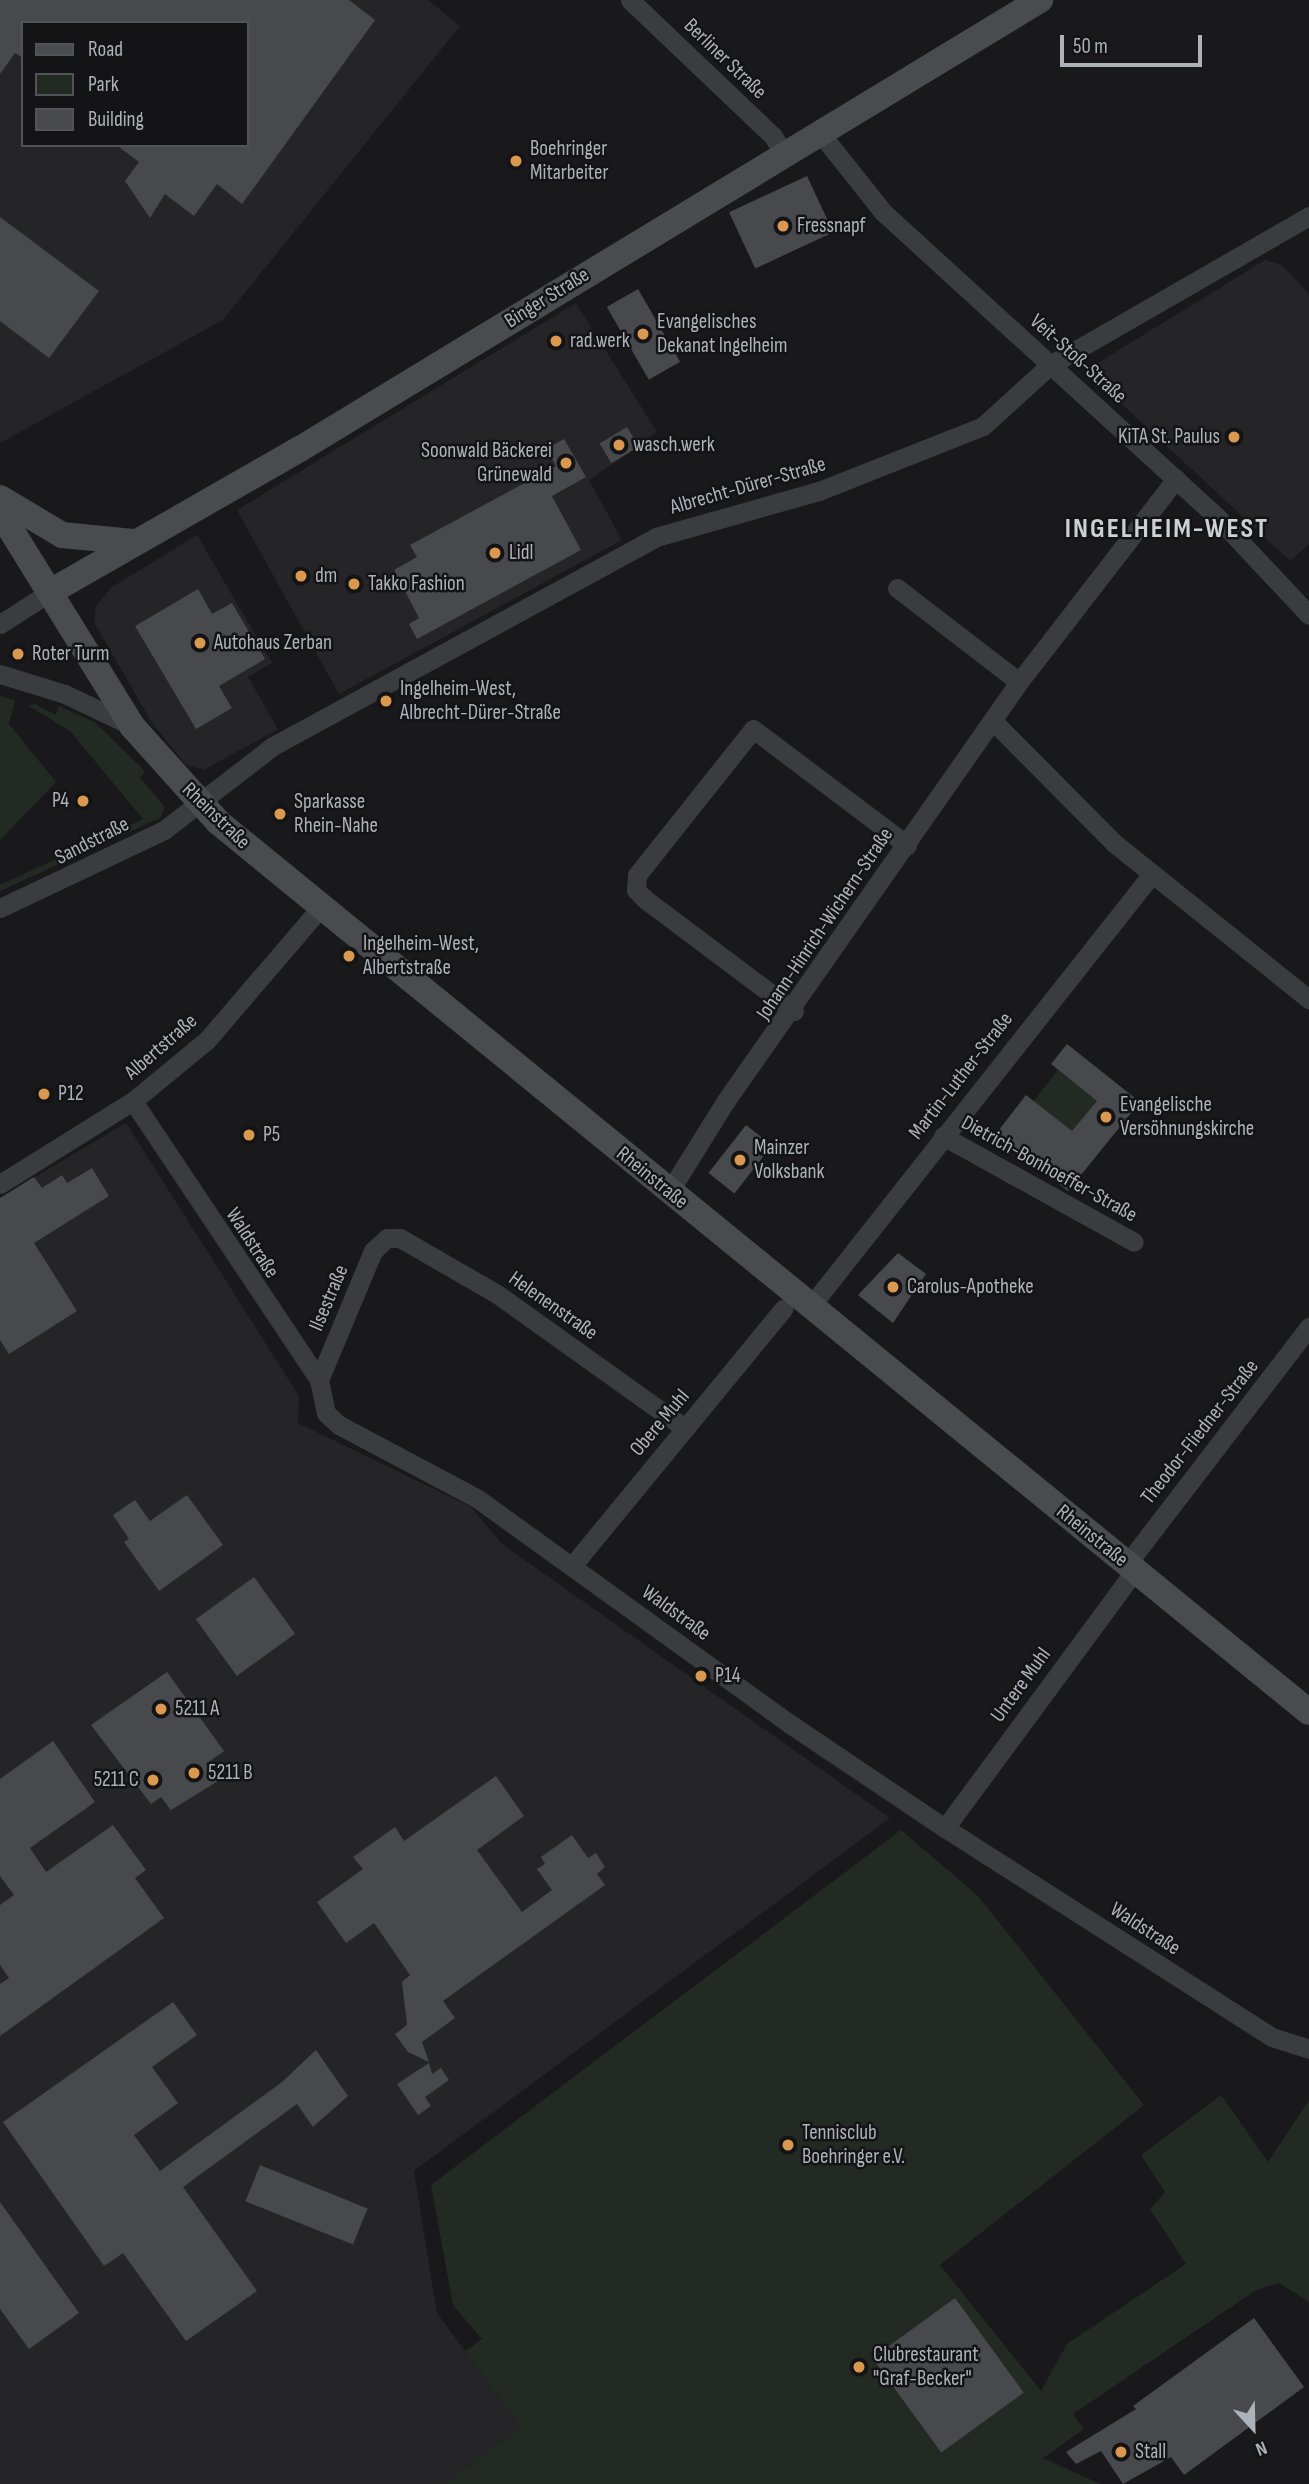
<!DOCTYPE html>
<meta charset="utf-8">
<style>
body{margin:0}
#map{position:relative;width:1309px;height:2484px;overflow:hidden;background:#19191b;font-family:"Sofia Sans Condensed",sans-serif}
div>[style]{position:absolute}
[style*='--x']{left:calc(var(--x)*1px);top:calc(var(--y)*1px);width:calc(var(--w)*1px);rotate:calc(var(--a)*1deg)}
.built>*{inset:0;background:#252528}
.green>*{inset:0;background:#232a23;transform-origin:0 0}
.building>*{inset:0;background:#48494d;transform-origin:0 0}
.minor>*{height:19px;margin:-9.5px;padding:0 9.5px;transform-origin:9.5px;border-radius:9.5px;background:#3a3c3f}
.secondary>*{height:26px;margin:-13px;padding:0 13px;transform-origin:13px;border-radius:13px;background:#494b4f}
.dots>*{width:19px;height:19px;translate:-50% -50%;box-sizing:border-box;border:4px solid #141416;border-radius:50%}
span{translate:-50% -50%;white-space:nowrap;text-align:center;line-height:1.15;-webkit-text-stroke:5px #141416;paint-order:stroke}
.street-label{font-size:21px;color:#adb2b9}
.poi-label{font-size:21px;color:#adb2b9}
.left{translate:0 -50%;text-align:left}
.right{translate:-100% -50%;text-align:right}
.district-label{font-size:28px;color:#cdd1d5;font-weight:700;letter-spacing:2px}
.legend{position:absolute;left:21px;top:21px;width:228px;height:126px;box-sizing:border-box;background:#141416;border:2px solid #515357;margin:0;padding:9px 12px;list-style:none;font-size:21px;color:#adb2b9}
.legend li{display:flex;align-items:center;gap:14px;height:35px}
.legend b{width:35px;border:2px solid #515357}
.north{position:absolute;left:1218px;top:2393px;width:70px;height:70px;-webkit-text-stroke:5px #141416;paint-order:stroke;rotate:158deg;font-size:19px;font-weight:700;line-height:28px;text-align:center;color:#adb2b9}
.north::after{content:'';display:block;margin:auto;width:24px;height:32px;background:#adb2b9;clip-path:polygon(50% 0,100% 100%,50% 72%,0 100%)}
.scale{position:absolute;left:1060px;top:35px;width:142px;height:32px;box-sizing:border-box;border:4px solid #adb2b9;border-top:0;padding-left:9px;font-size:21px;line-height:24px;white-space:nowrap;color:#adb2b9;-webkit-text-stroke:5px #141416;paint-order:stroke}
</style>
<div id="map">
<div class="built">
<div style="clip-path:polygon(evenodd,0 0,428px 0,460px 26px,223px 320px,0 443px,0 0,23px 23px,247px 23px,247px 145px,23px 145px,23px 23px)"></div>
<div style="clip-path:polygon(1265px 260px,1282px 265px,1309px 294px,1309px 544px,1290px 561px,1095px 379px,1096px 364px)"></div>
<div style="clip-path:polygon(576px 303px,657px 432px,589px 480px,622px 540px,339px 694px,237px 510px)"></div>
<div style="clip-path:polygon(197px 535px,272px 663px,248px 677px,278px 729px,204px 770px,186px 765px,152px 723px,94px 622px,96px 606px,112px 587px)"></div>
<div style="clip-path:polygon(126px 1123px,299px 1396px,298px 1423px,471px 1507px,502px 1544px,890px 1818px,414px 2171px,437px 2313px,521px 2427px,444px 2484px,0 2484px,0 1198px)"></div>
</div>
<div class="green">
<div style="clip-path:polygon(0 696px,15px 700px,9px 724px,56px 782px,0 840px)"></div>
<div style="clip-path:polygon(35px 704px,56px 715px,59px 706px,96px 723px,145px 771px,140px 778px,165px 807px,160px 818px,0 891px,0 885px,143px 819px,70px 731px,29px 706px)"></div>
<div style="left:1058px;top:1070px;width:50px;height:40px;rotate:38deg"></div>
<div style="clip-path:polygon(901px 1830px,978px 1896px,1144px 2105px,940px 2265px,1041px 2391px,1067px 2344px,1186px 2264px,1150px 2209px,1165px 2192px,1141px 2155px,1221px 2095px,1268px 2162px,1309px 2100px,1309px 2302px,1279px 2283px,1256px 2290px,1073px 2414px,1084px 2429px,1043px 2458px,1100px 2484px,444px 2484px,521px 2427px,465px 2351px,482px 2339px,453px 2305px,431px 2185px)"></div>
</div>
<div class="building">
<div style="clip-path:polygon(0 0,349px 0,375px 20px,242px 204px,217px 184px,194px 216px,165px 194px,150px 218px,125px 181px,139px 162px,116px 145px,247px 145px,247px 23px,23px 23px,23px 58px,15px 53px,0 74px)"></div>
<div style="left:807px;top:176px;width:62px;height:86px;rotate:65deg"></div>
<div style="clip-path:polygon(0 217px,99px 291px,49px 358px,0 321px)"></div>
<div style="left:638px;top:289px;width:84px;height:36px;rotate:60deg"></div>
<div style="left:627px;top:427px;width:23px;height:32px;rotate:59deg"></div>
<div style="clip-path:polygon(564px 439px,586px 477px,552px 496px,581px 550px,417px 639px,409px 624px,419px 618px,394px 570px,417px 557px,410px 545px,556px 466px,546px 449px)"></div>
<div style="clip-path:polygon(198px 589px,212px 614px,232px 603px,265px 659px,219px 686px,232px 708px,196px 729px,135px 626px)"></div>
<div style="clip-path:polygon(1067px 1044px,1140px 1102px,1068px 1191px,995px 1135px,1026px 1095px,1072px 1131px,1097px 1101px,1051px 1064px)"></div>
<div style="left:746px;top:1125px;width:33px;height:61px;rotate:38deg"></div>
<div style="clip-path:polygon(92px 1168px,109px 1196px,34px 1243px,77px 1311px,9px 1354px,0 1340px,0 1198px,34px 1177px,42px 1188px,62px 1175px,67px 1183px)"></div>
<div style="clip-path:polygon(898px 1253px,926px 1274px,893px 1323px,858px 1295px)"></div>
<div style="clip-path:polygon(187px 1495px,223px 1545px,159px 1591px,124px 1542px,129px 1539px,113px 1515px,135px 1500px,150px 1521px)"></div>
<div style="left:254px;top:1577px;width:70px;height:72px;rotate:54deg"></div>
<div style="clip-path:polygon(167px 1672px,224px 1751px,206px 1764px,218px 1781px,171px 1810px,161px 1797px,151px 1804px,91px 1725px)"></div>
<div style="clip-path:polygon(53px 1741px,95px 1802px,30px 1848px,46px 1872px,113px 1825px,146px 1870px,135px 1878px,164px 1918px,0 2036px,0 1984px,9px 1978px,0 1965px,0 1905px,14px 1895px,0 1876px,0 1779px)"></div>
<div style="clip-path:polygon(496px 1776px,524px 1816px,477px 1850px,522px 1912px,552px 1890px,537px 1869px,545px 1864px,541px 1857px,572px 1835px,588px 1858px,596px 1853px,605px 1867px,597px 1874px,605px 1885px,443px 2001px,455px 2018px,422px 2042px,429px 2062px,408px 2052px,395px 2034px,407px 2025px,402px 1982px,410px 1975px,374px 1923px,346px 1943px,317px 1902px,363px 1869px,353px 1857px,395px 1827px,404px 1841px)"></div>
<div style="clip-path:polygon(173px 2002px,197px 2035px,152px 2067px,178px 2103px,134px 2135px,160px 2171px,282px 2082px,316px 2050px,348px 2096px,313px 2127px,297px 2104px,183px 2187px,257px 2291px,186px 2341px,123px 2253px,104px 2266px,3px 2122px)"></div>
<div style="clip-path:polygon(429px 2063px,432px 2074px,441px 2068px,449px 2080px,425px 2097px,431px 2106px,418px 2115px,397px 2084px)"></div>
<div style="left:260px;top:2165px;width:116px;height:39px;rotate:22deg"></div>
<div style="clip-path:polygon(0 2202px,79px 2313px,29px 2349px,0 2309px)"></div>
<div style="left:955px;top:2298px;width:117px;height:102px;rotate:54deg"></div>
<div style="clip-path:polygon(1254px 2318px,1304px 2387px,1184px 2475px,1171px 2457px,1123px 2484px,1101px 2451px,1076px 2464px,1066px 2452px,1136px 2409px,1133px 2406px)"></div>
</div>
<div class="minor">
<div style="--x:630;--y:0;--w:197;--a:43.6"></div>
<div style="--x:773;--y:136;--w:22;--a:60"></div>
<div style="--x:821;--y:134;--w:100;--a:51.5"></div>
<div style="--x:883;--y:212;--w:452;--a:42.4"></div>
<div style="--x:1217;--y:517;--w:134;--a:46.8"></div>
<div style="--x:897;--y:588;--w:154;--a:37.6"></div>
<div style="--x:0;--y:624;--w:59;--a:-32.6"></div>
<div style="--x:0;--y:674;--w:68;--a:17.1"></div>
<div style="--x:65;--y:694;--w:74;--a:25.5"></div>
<div style="--x:992;--y:720;--w:173;--a:45.2"></div>
<div style="--x:1114;--y:843;--w:250;--a:38.7"></div>
<div style="--x:0;--y:908;--w:182;--a:-25.4"></div>
<div style="--x:164;--y:830;--w:138;--a:-37.6"></div>
<div style="--x:273;--y:746;--w:436;--a:-28.6"></div>
<div style="--x:656;--y:537;--w:169;--a:-15.8"></div>
<div style="--x:819;--y:491;--w:176;--a:-21.6"></div>
<div style="--x:983;--y:426;--w:91;--a:-42.3"></div>
<div style="--x:1050;--y:365;--w:299;--a:-29.9"></div>
<div style="--x:794;--y:1011;--w:186;--a:-143.1"></div>
<div style="--x:645;--y:899;--w:13;--a:-135"></div>
<div style="--x:636;--y:890;--w:15;--a:-86"></div>
<div style="--x:637;--y:875;--w:186;--a:-51.5"></div>
<div style="--x:753;--y:729;--w:193;--a:37"></div>
<div style="--x:133;--y:1101;--w:335;--a:56.3"></div>
<div style="--x:319;--y:1380;--w:34;--a:78"></div>
<div style="--x:326;--y:1413;--w:18;--a:43"></div>
<div style="--x:339;--y:1425;--w:157;--a:28"></div>
<div style="--x:478;--y:1499;--w:385;--a:35.8"></div>
<div style="--x:790;--y:1724;--w:187;--a:33.9"></div>
<div style="--x:945;--y:1828;--w:388;--a:32.6"></div>
<div style="--x:1272;--y:2037;--w:39;--a:18"></div>
<div style="--x:943;--y:1136;--w:218;--a:29"></div>
<div style="--x:0;--y:1184;--w:157;--a:-32"></div>
<div style="--x:133;--y:1101;--w:96;--a:-39.5"></div>
<div style="--x:207;--y:1040;--w:175;--a:-49.4"></div>
<div style="--x:669;--y:1192;--w:106;--a:-58.1"></div>
<div style="--x:725;--y:1102;--w:513;--a:-55.01"></div>
<div style="--x:1019;--y:682;--w:257;--a:-52.3"></div>
<div style="--x:810;--y:1307;--w:550;--a:-51.71"></div>
<div style="--x:319;--y:1380;--w:140;--a:-67.3"></div>
<div style="--x:373;--y:1251;--w:19;--a:-43"></div>
<div style="--x:387;--y:1238;--w:13;--a:0"></div>
<div style="--x:400;--y:1238;--w:112;--a:30"></div>
<div style="--x:497;--y:1294;--w:231;--a:35.5"></div>
<div style="--x:1127;--y:1564;--w:299;--a:-52.5"></div>
<div style="--x:572;--y:1566;--w:333;--a:-50.6"></div>
<div style="--x:945;--y:1828;--w:320;--a:-53.6"></div>
</div>
<div class="secondary">
<div style="--x:0;--y:498;--w:72;--a:30.8"></div>
<div style="--x:62;--y:535;--w:71;--a:5.6"></div>
<div style="--x:0;--y:512;--w:251;--a:58.3"></div>
<div style="--x:132;--y:726;--w:129;--a:48.1"></div>
<div style="--x:218;--y:822;--w:1408;--a:39.21"></div>
<div style="--x:50;--y:592;--w:288;--a:-29.8"></div>
<div style="--x:300;--y:449;--w:866;--a:-31.25"></div>
</div>
<div class="dots">
<div style="left:516px;top:161px;background:#db9950"></div>
<div style="left:783px;top:226px;background:#db9950"></div>
<div style="left:643px;top:334px;background:#db9950"></div>
<div style="left:556px;top:341px;background:#db9950"></div>
<div style="left:1234px;top:437px;background:#db9950"></div>
<div style="left:619px;top:445px;background:#db9950"></div>
<div style="left:566px;top:463px;background:#db9950"></div>
<div style="left:495px;top:553px;background:#db9950"></div>
<div style="left:301px;top:576px;background:#db9950"></div>
<div style="left:354px;top:584px;background:#db9950"></div>
<div style="left:200px;top:643px;background:#db9950"></div>
<div style="left:18px;top:654px;background:#db9950"></div>
<div style="left:386px;top:701px;background:#db9950"></div>
<div style="left:83px;top:801px;background:#db9950"></div>
<div style="left:280px;top:814px;background:#db9950"></div>
<div style="left:349px;top:956px;background:#db9950"></div>
<div style="left:44px;top:1094px;background:#db9950"></div>
<div style="left:1106px;top:1117px;background:#db9950"></div>
<div style="left:249px;top:1135px;background:#db9950"></div>
<div style="left:740px;top:1160px;background:#db9950"></div>
<div style="left:893px;top:1287px;background:#db9950"></div>
<div style="left:701px;top:1676px;background:#db9950"></div>
<div style="left:161px;top:1709px;background:#db9950"></div>
<div style="left:194px;top:1773px;background:#db9950"></div>
<div style="left:153px;top:1780px;background:#db9950"></div>
<div style="left:788px;top:2145px;background:#db9950"></div>
<div style="left:859px;top:2367px;background:#db9950"></div>
<div style="left:1121px;top:2452px;background:#db9950"></div>
</div>
<div class="street-label">
<span style="left:725px;top:59px;rotate:44deg">Berliner Straße</span>
<span style="left:547px;top:298px;rotate:-32deg">Binger Straße</span>
<span style="left:1078px;top:359px;rotate:42deg">Veit-Stoß-Straße</span>
<span style="left:748px;top:486px;rotate:-16deg">Albrecht-Dürer-Straße</span>
<span style="left:216px;top:816px;rotate:44deg">Rheinstraße</span>
<span style="left:92px;top:841px;rotate:-27deg">Sandstraße</span>
<span style="left:825px;top:924px;rotate:-56deg">Johann-Hinrich-Wichern-Straße</span>
<span style="left:161px;top:1047px;rotate:-41deg">Albertstraße</span>
<span style="left:961px;top:1076px;rotate:-52deg">Martin-Luther-Straße</span>
<span style="left:1049px;top:1169px;rotate:29deg">Dietrich-Bonhoeffer-Straße</span>
<span style="left:652px;top:1178px;rotate:39deg">Rheinstraße</span>
<span style="left:252px;top:1243px;rotate:57deg">Waldstraße</span>
<span style="left:329px;top:1298px;rotate:-67deg">Ilsestraße</span>
<span style="left:553px;top:1306px;rotate:35deg">Helenenstraße</span>
<span style="left:660px;top:1423px;rotate:-50deg">Obere Muhl</span>
<span style="left:1200px;top:1432px;rotate:-52deg">Theodor-Fliedner-Straße</span>
<span style="left:1092px;top:1536px;rotate:39deg">Rheinstraße</span>
<span style="left:676px;top:1613px;rotate:36deg">Waldstraße</span>
<span style="left:1021px;top:1685px;rotate:-54deg">Untere Muhl</span>
<span style="left:1145px;top:1929px;rotate:33deg">Waldstraße</span>
</div>
<div class="poi-label">
<span class="left" style="left:530px;top:161px">Boehringer<br>Mitarbeiter</span>
<span class="left" style="left:797px;top:226px">Fressnapf</span>
<span class="left" style="left:657px;top:334px">Evangelisches<br>Dekanat Ingelheim</span>
<span class="left" style="left:570px;top:341px">rad.werk</span>
<span class="right" style="left:1220px;top:437px">KiTA St. Paulus</span>
<span class="left" style="left:633px;top:445px">wasch.werk</span>
<span class="right" style="left:552px;top:463px">Soonwald Bäckerei<br>Grünewald</span>
<span class="left" style="left:509px;top:553px">Lidl</span>
<span class="left" style="left:315px;top:576px">dm</span>
<span class="left" style="left:368px;top:584px">Takko Fashion</span>
<span class="left" style="left:214px;top:643px">Autohaus Zerban</span>
<span class="left" style="left:32px;top:654px">Roter Turm</span>
<span class="left" style="left:400px;top:701px">Ingelheim-West,<br>Albrecht-Dürer-Straße</span>
<span class="right" style="left:69px;top:801px">P4</span>
<span class="left" style="left:294px;top:814px">Sparkasse<br>Rhein-Nahe</span>
<span class="left" style="left:363px;top:956px">Ingelheim-West,<br>Albertstraße</span>
<span class="left" style="left:58px;top:1094px">P12</span>
<span class="left" style="left:1120px;top:1117px">Evangelische<br>Versöhnungskirche</span>
<span class="left" style="left:263px;top:1135px">P5</span>
<span class="left" style="left:754px;top:1160px">Mainzer<br>Volksbank</span>
<span class="left" style="left:907px;top:1287px">Carolus-Apotheke</span>
<span class="left" style="left:715px;top:1676px">P14</span>
<span class="left" style="left:175px;top:1709px">5211 A</span>
<span class="left" style="left:208px;top:1773px">5211 B</span>
<span class="right" style="left:139px;top:1780px">5211 C</span>
<span class="left" style="left:802px;top:2145px">Tennisclub<br>Boehringer e.V.</span>
<span class="left" style="left:873px;top:2367px">Clubrestaurant<br>"Graf-Becker"</span>
<span class="left" style="left:1135px;top:2452px">Stall</span>
</div>
<div class="district-label">
<span style="left:1167px;top:529px">INGELHEIM-WEST</span>
</div>
<ul class="legend">
<li><b style="height:9px;background:#494b4f"></b>Road</li>
<li><b style="height:19px;background:#232a23"></b>Park</li>
<li><b style="height:19px;background:#48494d"></b>Building</li>
</ul>
<div class="north">N</div>
<div class="scale">50 m</div>
</div>
